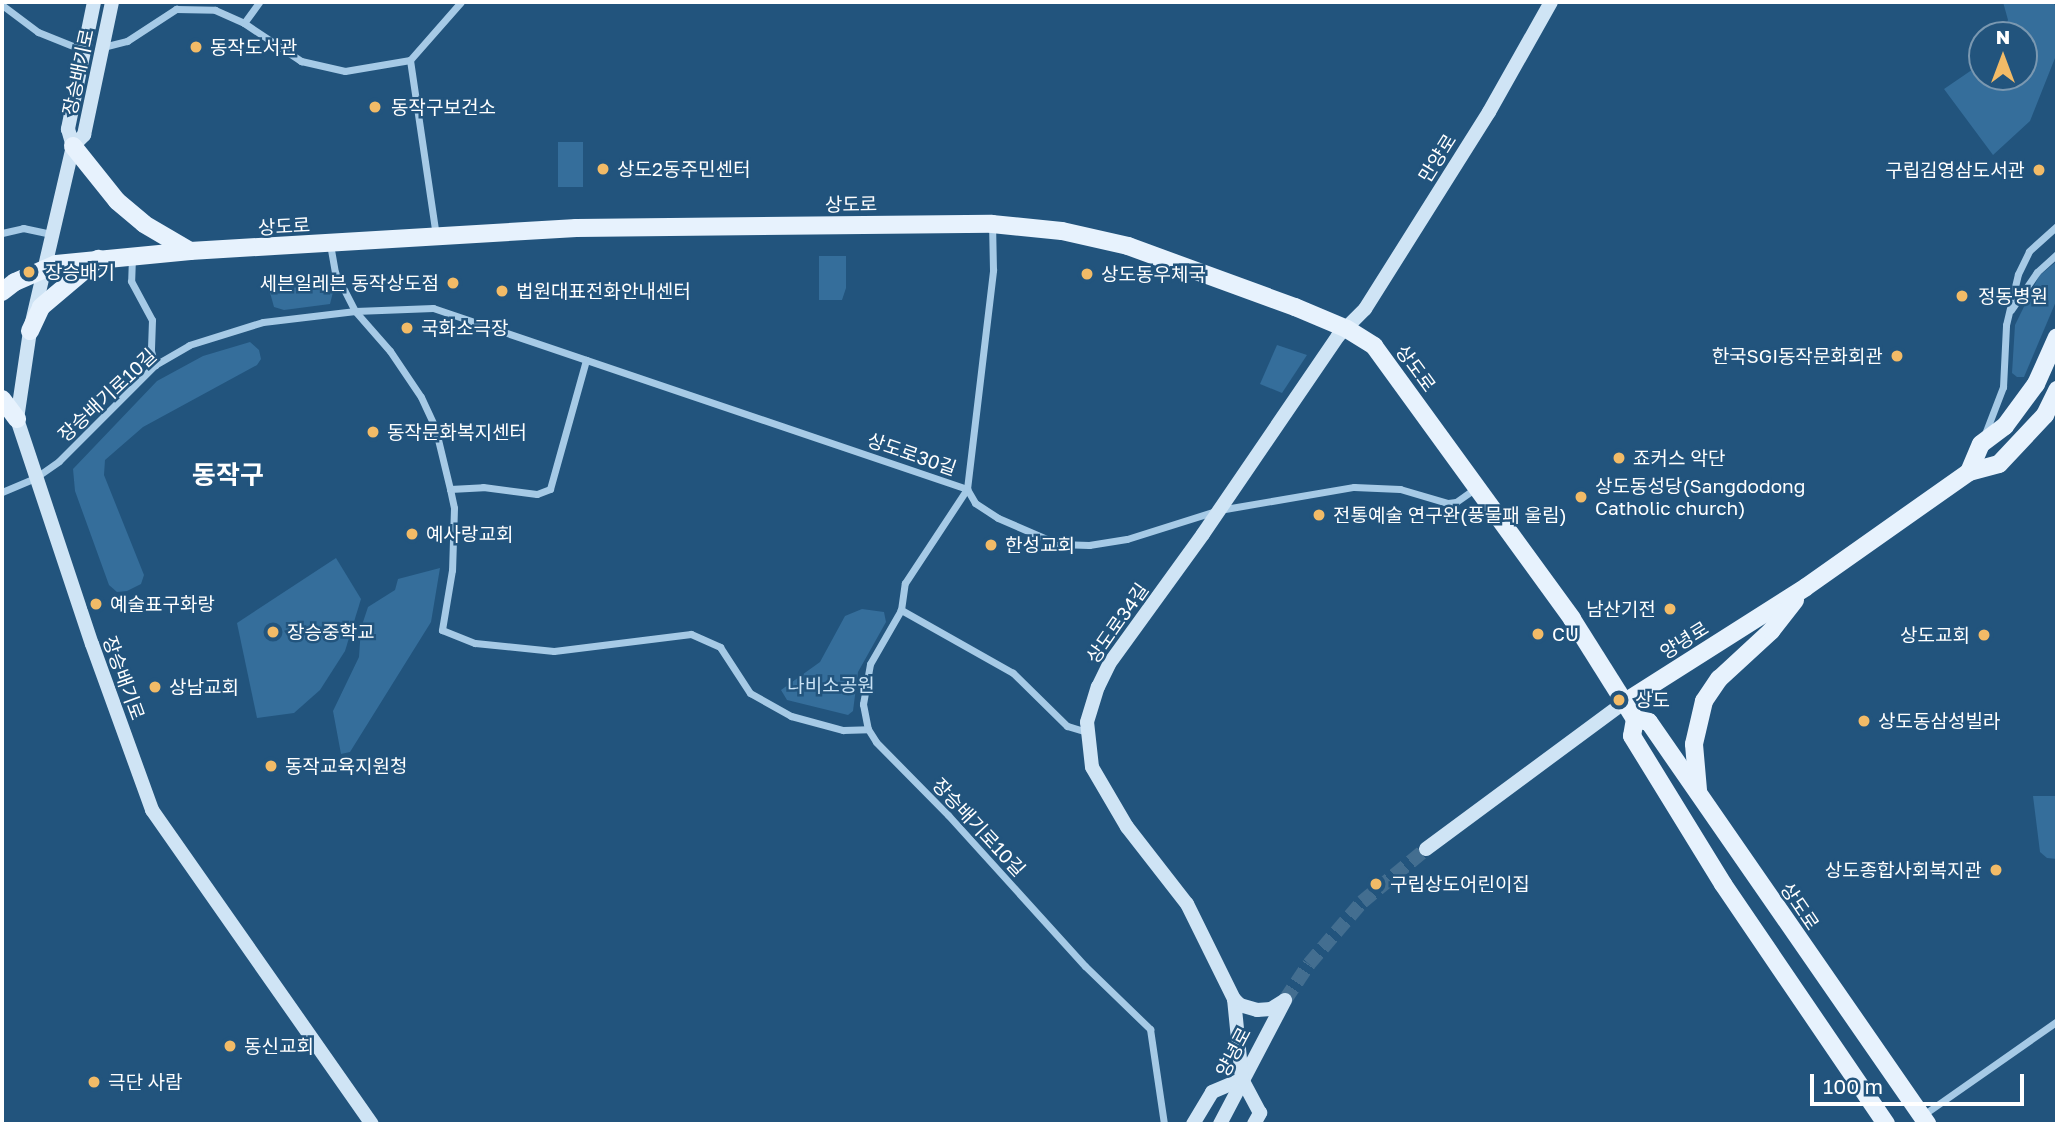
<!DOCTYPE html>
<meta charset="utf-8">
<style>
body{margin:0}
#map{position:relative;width:2059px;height:1126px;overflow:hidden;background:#22547d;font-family:"Golos Text","Noto Sans KR",sans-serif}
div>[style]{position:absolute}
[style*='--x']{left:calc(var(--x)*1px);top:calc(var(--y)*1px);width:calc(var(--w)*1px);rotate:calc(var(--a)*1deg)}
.green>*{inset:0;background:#356e9b;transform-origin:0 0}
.secondary-tunnel>*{height:14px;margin-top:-7px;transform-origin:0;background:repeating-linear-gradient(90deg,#436e90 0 14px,transparent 0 21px)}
.street>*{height:7px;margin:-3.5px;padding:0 3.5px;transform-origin:3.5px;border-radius:3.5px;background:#a6cae6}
.secondary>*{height:14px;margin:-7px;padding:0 7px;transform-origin:7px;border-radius:7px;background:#cfe4f5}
.primary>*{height:18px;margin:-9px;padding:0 9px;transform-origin:9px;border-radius:9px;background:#e7f2fd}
.dots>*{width:19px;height:19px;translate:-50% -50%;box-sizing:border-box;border:4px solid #22547d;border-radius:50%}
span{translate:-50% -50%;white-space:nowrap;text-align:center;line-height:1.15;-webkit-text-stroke:5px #22547d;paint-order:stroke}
.poi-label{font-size:19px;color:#fff}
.left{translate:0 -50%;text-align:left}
.right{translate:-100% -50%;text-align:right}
.street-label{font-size:19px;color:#fff}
.park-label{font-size:19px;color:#c9e2f5}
.district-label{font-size:26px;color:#fff;font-weight:700}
.frame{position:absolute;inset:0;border:4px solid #fff;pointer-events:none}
.north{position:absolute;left:1968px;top:21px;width:70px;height:70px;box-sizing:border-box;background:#22547d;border:2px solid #7a98b1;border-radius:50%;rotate:0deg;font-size:19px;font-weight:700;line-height:28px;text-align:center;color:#fff}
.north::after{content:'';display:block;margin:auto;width:24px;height:32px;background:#f2bb67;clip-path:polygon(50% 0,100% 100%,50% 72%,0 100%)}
.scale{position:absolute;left:1810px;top:1074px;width:214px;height:32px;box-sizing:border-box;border:4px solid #fff;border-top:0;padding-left:9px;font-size:21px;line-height:24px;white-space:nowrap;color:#fff;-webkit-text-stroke:5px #22547d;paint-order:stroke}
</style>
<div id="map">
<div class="green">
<div style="clip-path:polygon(2003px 2px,2053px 2px,2057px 9px,2057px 28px,2055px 58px,2030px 121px,1993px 155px,1944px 89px,1982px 63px,1982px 77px,2024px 77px,2024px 35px,2001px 35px,2008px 20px)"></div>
<div style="left:558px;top:142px;width:25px;height:45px"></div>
<div style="clip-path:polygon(819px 256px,846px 256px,846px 288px,842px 300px,819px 300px)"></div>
<div style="clip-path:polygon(2057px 261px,2057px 299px,2024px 377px,2017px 377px,2012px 373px,2015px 325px,2039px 276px)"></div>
<div style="clip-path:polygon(320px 278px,326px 280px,333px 292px,330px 304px,284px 310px,274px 307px,269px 289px,272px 280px)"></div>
<div style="clip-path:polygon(250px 342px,259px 350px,261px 359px,257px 365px,143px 427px,105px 460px,104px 475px,144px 575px,141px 584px,127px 591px,117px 592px,109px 585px,75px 491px,73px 469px,157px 381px,203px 356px)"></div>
<div style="clip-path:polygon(1277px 345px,1307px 355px,1282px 393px,1260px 384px)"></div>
<div style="clip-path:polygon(336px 558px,361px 599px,345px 651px,320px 690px,294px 713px,257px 718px,237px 623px)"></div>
<div style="clip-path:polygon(440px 568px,431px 622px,350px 752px,341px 754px,333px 711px,359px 657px,361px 628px,368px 607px,395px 590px,398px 579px)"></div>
<div style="clip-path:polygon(862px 609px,884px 612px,886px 622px,858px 672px,853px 711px,848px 715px,787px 700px,781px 690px,820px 662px,845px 616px)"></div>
<div style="clip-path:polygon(2033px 796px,2057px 796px,2057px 859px,2047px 858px,2040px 852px)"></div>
</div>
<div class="secondary-tunnel">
<div style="--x:1285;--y:1000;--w:43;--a:-56.3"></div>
<div style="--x:1309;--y:964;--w:82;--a:-49.5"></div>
<div style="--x:1362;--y:902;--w:83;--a:-39.6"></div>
</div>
<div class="street">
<div style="--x:2;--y:5;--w:45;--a:36.9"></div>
<div style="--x:38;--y:32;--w:51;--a:22"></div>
<div style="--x:244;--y:23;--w:26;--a:-54"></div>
<div style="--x:103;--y:47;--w:25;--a:-14"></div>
<div style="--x:127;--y:41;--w:59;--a:-33.1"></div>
<div style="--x:176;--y:9;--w:39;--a:1"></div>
<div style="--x:215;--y:10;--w:32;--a:24"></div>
<div style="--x:244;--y:23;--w:69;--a:33.7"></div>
<div style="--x:301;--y:61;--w:45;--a:12.8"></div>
<div style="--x:345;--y:71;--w:66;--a:-9.6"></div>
<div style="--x:2;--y:233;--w:22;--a:-13"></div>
<div style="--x:23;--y:228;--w:30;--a:12"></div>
<div style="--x:436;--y:236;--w:178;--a:-98.4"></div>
<div style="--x:410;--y:60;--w:77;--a:-48.7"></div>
<div style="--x:330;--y:244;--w:28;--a:80"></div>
<div style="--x:335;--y:272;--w:44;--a:62.9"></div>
<div style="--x:355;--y:311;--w:78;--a:-2.2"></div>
<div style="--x:433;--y:308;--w:564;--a:18.72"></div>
<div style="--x:967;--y:489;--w:16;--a:60"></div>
<div style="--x:975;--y:503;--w:27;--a:33"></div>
<div style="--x:998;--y:518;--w:65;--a:23.4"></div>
<div style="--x:1058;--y:544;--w:31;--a:2"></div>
<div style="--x:1089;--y:545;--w:38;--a:-9"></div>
<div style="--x:1127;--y:539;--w:96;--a:-17.5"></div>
<div style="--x:1219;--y:510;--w:137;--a:-9.7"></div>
<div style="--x:1354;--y:487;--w:46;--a:2.5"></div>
<div style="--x:1400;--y:489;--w:50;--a:16.3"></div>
<div style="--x:1448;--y:503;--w:8;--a:-7"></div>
<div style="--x:1456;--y:502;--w:24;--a:-35"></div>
<div style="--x:132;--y:257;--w:24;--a:92"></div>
<div style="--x:131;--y:281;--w:44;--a:61.7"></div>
<div style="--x:152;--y:320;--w:31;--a:92"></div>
<div style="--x:151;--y:351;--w:15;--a:74"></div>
<div style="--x:2011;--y:310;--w:46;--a:-55.6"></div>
<div style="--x:2037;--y:272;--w:27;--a:-42"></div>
<div style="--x:1983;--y:439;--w:56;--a:-69"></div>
<div style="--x:2003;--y:387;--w:62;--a:-87.2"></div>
<div style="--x:2006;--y:325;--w:52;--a:-76.8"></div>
<div style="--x:2018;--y:274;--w:25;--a:-64"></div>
<div style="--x:2029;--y:251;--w:38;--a:-42"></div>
<div style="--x:450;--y:489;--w:19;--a:78"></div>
<div style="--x:454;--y:508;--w:62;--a:91.8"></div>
<div style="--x:452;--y:570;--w:61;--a:99.5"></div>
<div style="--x:442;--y:630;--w:35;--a:22"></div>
<div style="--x:475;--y:643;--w:79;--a:5.8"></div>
<div style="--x:554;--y:651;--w:138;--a:-7.1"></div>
<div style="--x:691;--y:634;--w:32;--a:24"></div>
<div style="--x:720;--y:647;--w:55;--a:56.9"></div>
<div style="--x:750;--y:693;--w:47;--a:29.3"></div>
<div style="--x:791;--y:716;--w:54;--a:15.1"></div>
<div style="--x:843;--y:730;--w:25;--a:-2"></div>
<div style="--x:2;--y:492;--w:36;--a:-23"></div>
<div style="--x:35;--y:478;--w:29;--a:-35"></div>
<div style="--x:59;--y:461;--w:136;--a:-45"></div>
<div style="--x:155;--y:365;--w:39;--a:-30"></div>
<div style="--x:189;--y:345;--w:77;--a:-17.3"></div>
<div style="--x:263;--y:322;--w:93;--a:-6.8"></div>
<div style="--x:355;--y:311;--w:53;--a:48.8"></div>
<div style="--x:390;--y:351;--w:55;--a:56"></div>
<div style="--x:421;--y:397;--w:33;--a:65"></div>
<div style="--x:435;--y:427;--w:64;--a:76.4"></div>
<div style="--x:450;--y:489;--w:33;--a:-3"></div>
<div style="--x:483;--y:487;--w:54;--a:7.4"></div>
<div style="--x:537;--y:494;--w:14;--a:-21"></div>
<div style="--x:550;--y:489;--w:134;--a:-74.4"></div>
<div style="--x:901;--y:610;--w:27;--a:-82"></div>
<div style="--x:905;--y:583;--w:113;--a:-56.6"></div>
<div style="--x:967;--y:489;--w:221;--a:-83.2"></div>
<div style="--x:993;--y:270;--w:46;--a:-91.2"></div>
<div style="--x:1087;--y:732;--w:21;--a:-163"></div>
<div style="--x:1067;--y:726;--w:76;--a:-135.5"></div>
<div style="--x:1013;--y:673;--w:129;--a:-150.6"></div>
<div style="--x:901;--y:610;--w:62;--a:119.9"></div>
<div style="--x:870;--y:664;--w:41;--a:99.9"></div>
<div style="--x:863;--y:704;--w:25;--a:79"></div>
<div style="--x:868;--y:729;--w:15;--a:58"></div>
<div style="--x:876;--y:742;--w:103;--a:45.4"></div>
<div style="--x:948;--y:815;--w:204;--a:47.8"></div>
<div style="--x:1085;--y:966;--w:91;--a:44.1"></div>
<div style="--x:1150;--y:1029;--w:96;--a:81.6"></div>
<div style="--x:1923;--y:1115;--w:164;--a:-35"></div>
</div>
<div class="secondary">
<div style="--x:94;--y:2;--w:130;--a:101.6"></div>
<div style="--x:68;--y:129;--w:18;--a:74"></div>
<div style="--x:73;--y:146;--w:190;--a:103.1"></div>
<div style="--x:30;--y:331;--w:89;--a:98.4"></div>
<div style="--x:17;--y:419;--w:237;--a:71.6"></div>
<div style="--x:92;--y:644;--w:177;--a:70.1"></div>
<div style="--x:152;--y:810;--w:383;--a:55"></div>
<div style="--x:73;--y:146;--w:16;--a:-45"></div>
<div style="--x:84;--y:135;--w:136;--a:-78.1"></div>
<div style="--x:1426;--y:849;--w:247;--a:-36.5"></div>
<div style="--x:1234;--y:999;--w:8;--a:45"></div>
<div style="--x:1240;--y:1005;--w:18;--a:16"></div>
<div style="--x:1257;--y:1010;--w:14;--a:-4"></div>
<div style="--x:1271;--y:1009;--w:15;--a:-32"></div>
<div style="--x:1193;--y:1124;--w:37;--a:-59"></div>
<div style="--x:1212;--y:1092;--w:33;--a:-23"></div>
<div style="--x:1220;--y:1124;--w:140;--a:-62.3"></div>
<div style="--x:1254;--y:1124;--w:13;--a:-61"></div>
<div style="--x:1260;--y:1113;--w:38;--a:-118"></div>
<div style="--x:1242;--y:1079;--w:80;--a:-95.7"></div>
<div style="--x:1234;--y:999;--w:106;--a:-116.3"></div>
<div style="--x:1187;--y:904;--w:98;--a:-127.9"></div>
<div style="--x:1127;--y:827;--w:69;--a:-120.3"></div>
<div style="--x:1092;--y:767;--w:45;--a:-96.3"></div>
<div style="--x:1087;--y:722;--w:37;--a:-73"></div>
<div style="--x:1098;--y:687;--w:25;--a:-64"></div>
<div style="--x:1109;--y:664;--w:160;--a:-54.1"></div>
<div style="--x:1203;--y:534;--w:240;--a:-55.7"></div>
<div style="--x:1338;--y:336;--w:38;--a:-45"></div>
<div style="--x:1365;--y:309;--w:233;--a:-57.8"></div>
<div style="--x:1489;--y:112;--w:126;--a:-60.6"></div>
</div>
<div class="primary">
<div style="--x:73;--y:146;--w:70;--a:51.3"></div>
<div style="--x:117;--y:201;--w:35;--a:40"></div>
<div style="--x:144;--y:224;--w:53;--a:30.4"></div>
<div style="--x:2;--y:292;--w:16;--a:-38"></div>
<div style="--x:15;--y:282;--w:45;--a:-23.7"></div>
<div style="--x:56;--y:264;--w:135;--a:-5.5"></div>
<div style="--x:190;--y:251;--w:387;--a:-3.4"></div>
<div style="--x:576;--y:228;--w:416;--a:-0.6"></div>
<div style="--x:992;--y:224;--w:70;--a:5.7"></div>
<div style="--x:1062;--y:231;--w:68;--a:12.8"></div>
<div style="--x:1128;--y:246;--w:178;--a:20.1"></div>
<div style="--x:1295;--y:307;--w:56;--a:22.9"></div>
<div style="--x:1347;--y:329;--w:32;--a:32"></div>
<div style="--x:1374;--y:346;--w:337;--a:54"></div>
<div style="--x:1572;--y:619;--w:118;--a:57.8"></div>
<div style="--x:1635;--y:719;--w:17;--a:100"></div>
<div style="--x:1632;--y:736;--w:174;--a:58.4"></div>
<div style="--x:1723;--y:884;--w:290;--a:55.8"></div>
<div style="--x:30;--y:331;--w:26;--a:-65"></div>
<div style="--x:41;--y:307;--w:75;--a:-40.1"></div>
<div style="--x:2;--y:399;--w:25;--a:53"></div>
<div style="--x:1969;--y:472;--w:30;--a:-67"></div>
<div style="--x:1981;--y:444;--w:30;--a:-37"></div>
<div style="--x:2005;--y:426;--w:52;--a:-53.6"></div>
<div style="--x:2036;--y:384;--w:51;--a:-65.9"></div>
<div style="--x:1625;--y:702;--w:214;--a:-32.4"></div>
<div style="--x:1806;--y:587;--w:199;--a:-35.2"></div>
<div style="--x:1969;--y:472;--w:31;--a:-15"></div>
<div style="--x:1999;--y:464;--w:67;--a:-46.8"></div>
<div style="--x:2045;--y:415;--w:28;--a:-64"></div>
<div style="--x:1635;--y:719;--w:14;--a:12"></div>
<div style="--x:1649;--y:722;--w:489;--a:55.3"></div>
<div style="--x:1698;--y:790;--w:46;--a:-95"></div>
<div style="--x:1694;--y:744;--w:44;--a:-76.9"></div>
<div style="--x:1704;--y:701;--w:27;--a:-56"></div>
<div style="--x:1719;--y:679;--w:71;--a:-42.7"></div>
<div style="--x:1771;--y:631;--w:39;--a:-52"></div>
</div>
<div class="dots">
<div style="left:196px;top:47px;background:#f2bb67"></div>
<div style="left:375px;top:107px;background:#f2bb67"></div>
<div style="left:603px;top:169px;background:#f2bb67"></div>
<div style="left:2039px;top:170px;background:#f2bb67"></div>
<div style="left:29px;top:272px;background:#f2bb67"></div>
<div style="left:1087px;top:274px;background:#f2bb67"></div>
<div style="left:453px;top:283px;background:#f2bb67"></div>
<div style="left:502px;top:291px;background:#f2bb67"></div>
<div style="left:1962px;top:296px;background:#f2bb67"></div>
<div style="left:407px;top:328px;background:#f2bb67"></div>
<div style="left:1897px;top:356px;background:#f2bb67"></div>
<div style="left:373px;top:432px;background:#f2bb67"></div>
<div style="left:1619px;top:458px;background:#f2bb67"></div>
<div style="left:1581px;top:497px;background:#f2bb67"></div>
<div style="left:1319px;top:515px;background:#f2bb67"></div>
<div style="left:412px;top:534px;background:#f2bb67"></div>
<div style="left:991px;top:545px;background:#f2bb67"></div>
<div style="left:96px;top:604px;background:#f2bb67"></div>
<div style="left:1670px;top:609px;background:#f2bb67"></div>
<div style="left:273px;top:632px;background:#f2bb67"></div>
<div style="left:1538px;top:634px;background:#f2bb67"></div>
<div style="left:1984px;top:635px;background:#f2bb67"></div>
<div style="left:155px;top:687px;background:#f2bb67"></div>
<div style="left:1619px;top:700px;background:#f2bb67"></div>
<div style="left:1864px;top:721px;background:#f2bb67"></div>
<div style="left:271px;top:766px;background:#f2bb67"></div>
<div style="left:1996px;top:870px;background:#f2bb67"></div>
<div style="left:1376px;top:884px;background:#f2bb67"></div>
<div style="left:230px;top:1046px;background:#f2bb67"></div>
<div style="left:94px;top:1082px;background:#f2bb67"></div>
</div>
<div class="poi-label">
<span class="left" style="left:210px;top:47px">동작도서관</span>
<span class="left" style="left:391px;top:107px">동작구보건소</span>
<span class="left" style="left:617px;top:169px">상도2동주민센터</span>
<span class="right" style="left:2025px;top:170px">구립김영삼도서관</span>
<span class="left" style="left:45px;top:272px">장승배기</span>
<span class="left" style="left:1101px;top:274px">상도동우체국</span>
<span class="right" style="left:439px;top:283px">세븐일레븐 동작상도점</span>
<span class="left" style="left:516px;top:291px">법원대표전화안내센터</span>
<span class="left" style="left:1978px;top:296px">정동병원</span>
<span class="left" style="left:421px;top:328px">국화소극장</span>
<span class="right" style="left:1883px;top:356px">한국SGI동작문화회관</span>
<span class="left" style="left:387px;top:432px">동작문화복지센터</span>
<span class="left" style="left:1633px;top:458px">죠커스 악단</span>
<span class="left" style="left:1595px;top:497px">상도동성당(Sangdodong<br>Catholic church)</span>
<span class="left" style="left:1333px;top:515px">전통예술 연구완(풍물패 울림)</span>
<span class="left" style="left:426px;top:534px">예사랑교회</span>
<span class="left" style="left:1005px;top:545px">한성교회</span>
<span class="left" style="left:110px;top:604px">예술표구화랑</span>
<span class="right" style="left:1656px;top:609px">남산기전</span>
<span class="left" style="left:287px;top:632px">장승중학교</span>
<span class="left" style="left:1552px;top:634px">CU</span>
<span class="right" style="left:1970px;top:635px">상도교회</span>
<span class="left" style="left:169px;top:687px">상남교회</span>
<span class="left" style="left:1635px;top:700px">상도</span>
<span class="left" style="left:1878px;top:721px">상도동삼성빌라</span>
<span class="left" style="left:285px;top:766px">동작교육지원청</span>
<span class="right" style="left:1982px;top:870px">상도종합사회복지관</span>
<span class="left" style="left:1390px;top:884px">구립상도어린이집</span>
<span class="left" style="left:244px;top:1046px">동신교회</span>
<span class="left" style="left:108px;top:1082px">극단 사람</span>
</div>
<div class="street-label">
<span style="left:78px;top:72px;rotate:-78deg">장승배기로</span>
<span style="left:1437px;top:158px;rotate:-58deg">만양로</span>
<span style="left:851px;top:204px;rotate:-1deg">상도로</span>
<span style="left:284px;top:226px;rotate:-3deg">상도로</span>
<span style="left:1416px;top:368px;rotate:54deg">상도로</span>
<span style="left:107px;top:395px;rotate:-43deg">장승배기로10길</span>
<span style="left:912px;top:454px;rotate:19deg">상도로30길</span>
<span style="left:1117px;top:623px;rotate:-55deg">상도로34길</span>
<span style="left:1684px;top:640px;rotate:-32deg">양녕로</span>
<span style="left:124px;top:678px;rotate:70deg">장승배기로</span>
<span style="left:979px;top:827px;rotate:47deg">장승배기로10길</span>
<span style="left:1800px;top:906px;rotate:56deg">상도로</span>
<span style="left:1233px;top:1052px;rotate:-62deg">양녕로</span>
</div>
<div class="park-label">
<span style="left:831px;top:685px">나비소공원</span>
</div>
<div class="district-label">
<span style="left:228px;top:475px">동작구</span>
</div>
<div class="frame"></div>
<div class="north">N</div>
<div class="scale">100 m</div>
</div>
